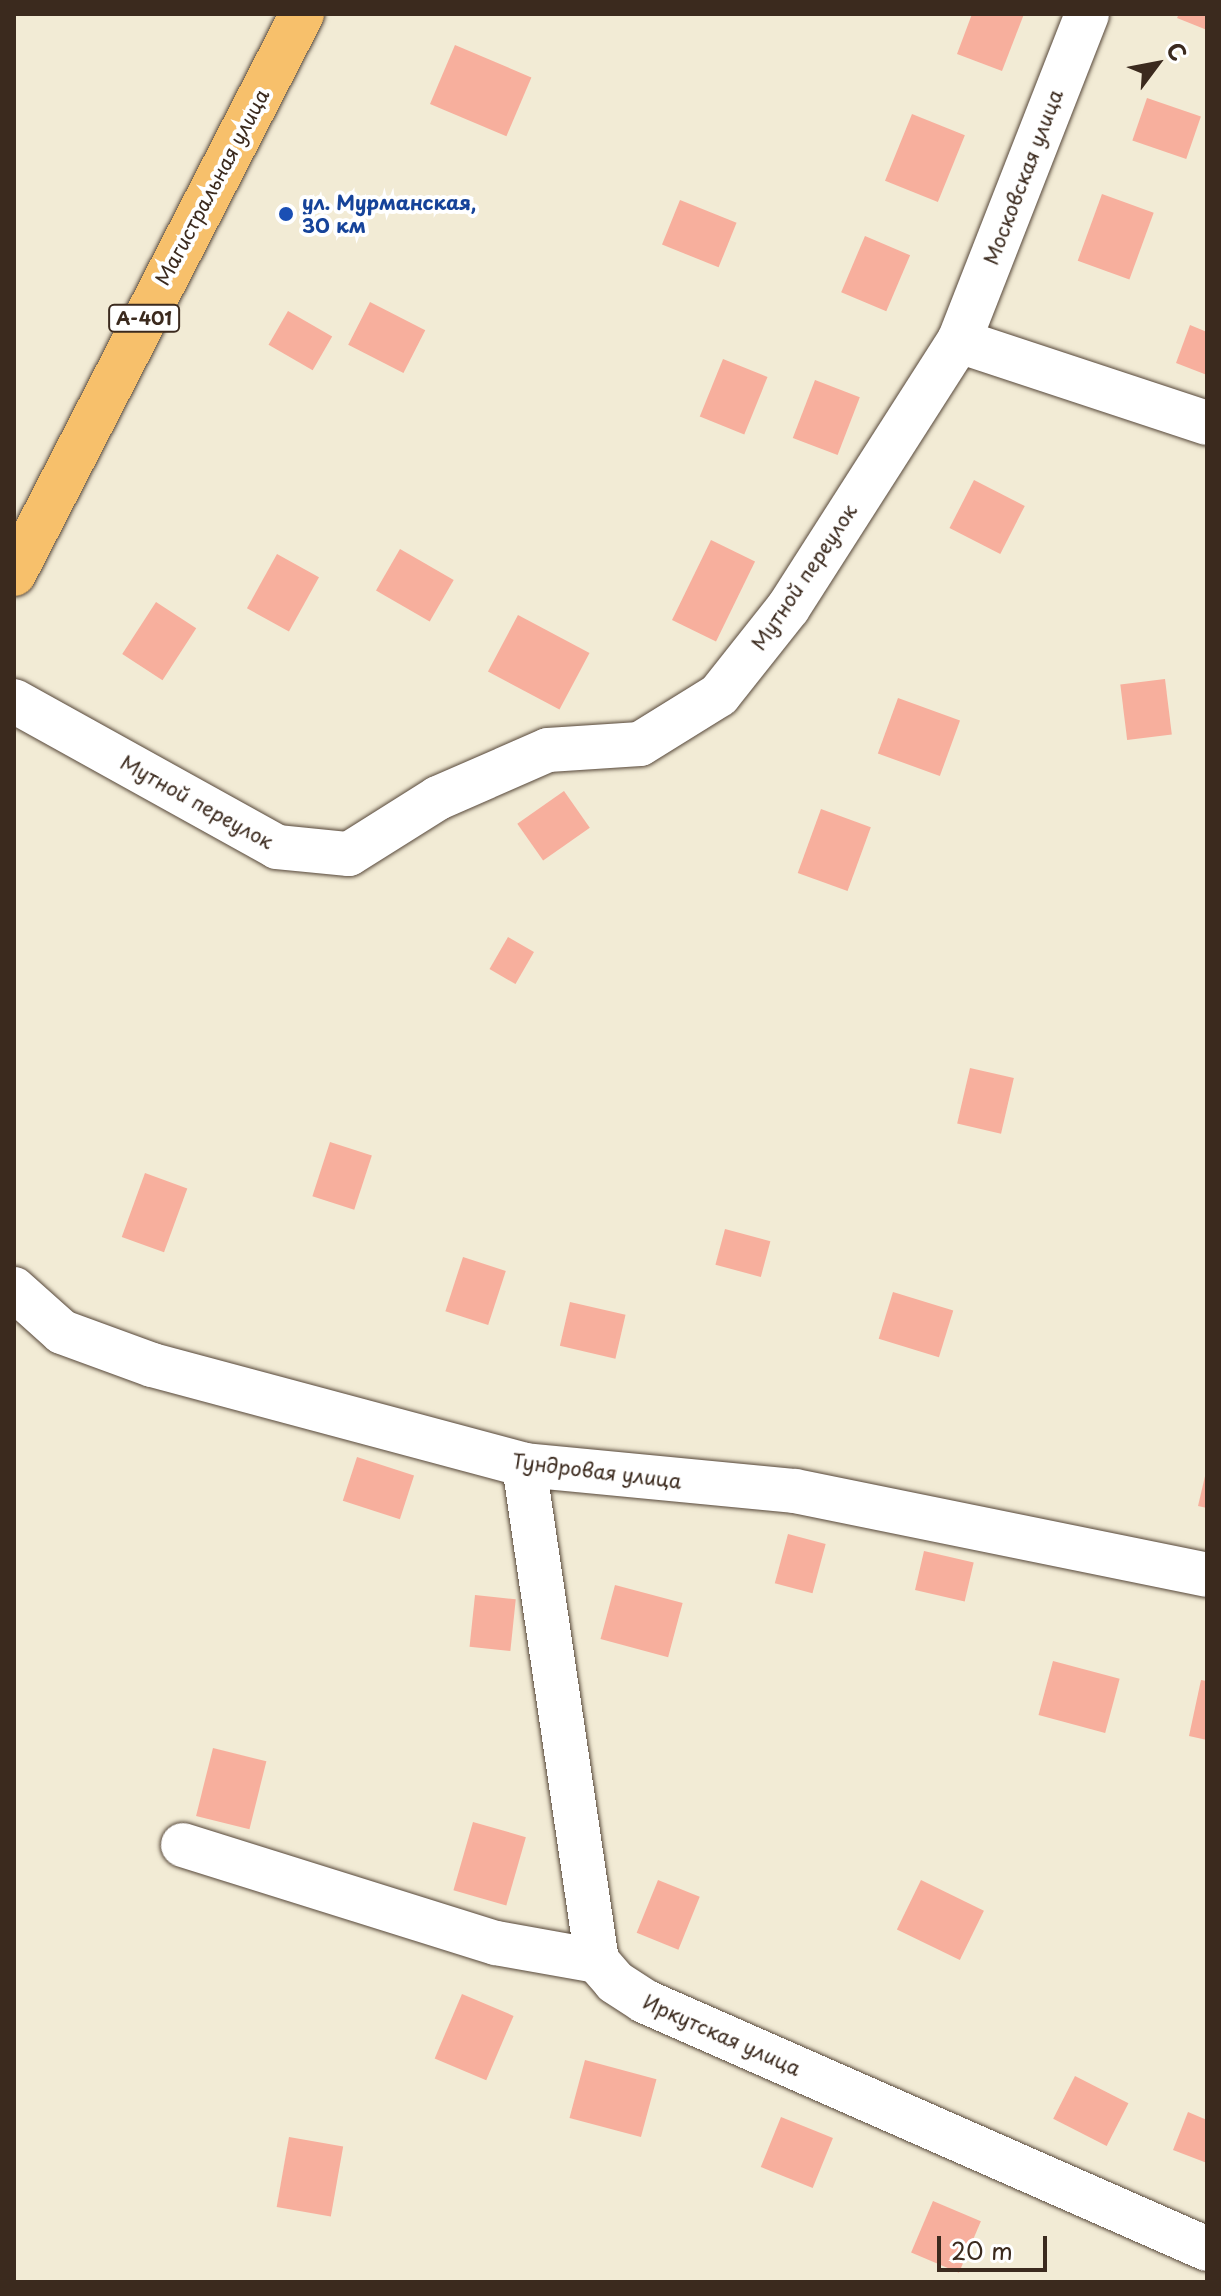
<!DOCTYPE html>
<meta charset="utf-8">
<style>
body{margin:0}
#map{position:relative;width:1221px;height:2296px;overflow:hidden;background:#f2ebd5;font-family:"Playpen Sans",sans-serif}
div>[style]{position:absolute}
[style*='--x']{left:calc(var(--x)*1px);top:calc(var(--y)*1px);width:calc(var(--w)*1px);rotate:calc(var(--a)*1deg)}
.building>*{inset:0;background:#f7af9d;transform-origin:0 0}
.roads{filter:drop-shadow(0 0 2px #564739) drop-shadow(0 0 2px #564739)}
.minor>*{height:44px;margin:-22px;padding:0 22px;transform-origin:22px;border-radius:22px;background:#fff}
.major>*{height:44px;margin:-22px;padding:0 22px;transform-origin:22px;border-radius:22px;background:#f7c06b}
.dots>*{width:22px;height:22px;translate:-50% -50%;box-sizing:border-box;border:4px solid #fff;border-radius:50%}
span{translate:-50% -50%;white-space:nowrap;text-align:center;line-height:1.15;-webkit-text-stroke:8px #fff;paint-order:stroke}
.shield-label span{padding:2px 6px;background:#fff;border:2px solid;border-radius:6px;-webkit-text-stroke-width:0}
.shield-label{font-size:18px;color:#3b2a1e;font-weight:700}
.street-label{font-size:20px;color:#3b2a1e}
.transit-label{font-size:20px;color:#164399;font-weight:700}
.left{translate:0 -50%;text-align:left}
.frame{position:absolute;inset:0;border:16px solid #3b2a1e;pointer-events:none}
.north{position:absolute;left:1117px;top:24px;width:80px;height:80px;-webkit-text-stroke:6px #fff;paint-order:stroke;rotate:58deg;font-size:22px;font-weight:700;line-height:32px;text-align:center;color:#3b2a1e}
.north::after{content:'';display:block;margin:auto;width:28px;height:36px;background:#3b2a1e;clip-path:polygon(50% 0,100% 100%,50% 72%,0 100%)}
.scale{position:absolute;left:937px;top:2236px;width:110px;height:36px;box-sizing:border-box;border:4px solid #3b2a1e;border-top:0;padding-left:10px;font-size:24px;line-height:28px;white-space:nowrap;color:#3b2a1e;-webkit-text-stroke:6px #fff;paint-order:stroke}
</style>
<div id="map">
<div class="building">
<div style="clip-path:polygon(972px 14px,1024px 14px,1002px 71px,957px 54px)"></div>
<div style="clip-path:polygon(1179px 14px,1207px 14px,1207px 30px,1177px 18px)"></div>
<div style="left:455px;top:45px;width:83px;height:64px;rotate:23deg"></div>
<div style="left:1147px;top:98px;width:57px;height:45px;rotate:19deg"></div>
<div style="left:912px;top:114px;width:57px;height:72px;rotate:22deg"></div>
<div style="left:1102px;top:194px;width:55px;height:71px;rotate:20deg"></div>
<div style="left:680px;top:200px;width:61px;height:48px;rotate:22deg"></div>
<div style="left:865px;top:236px;width:49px;height:61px;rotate:23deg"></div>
<div style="left:370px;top:302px;width:62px;height:48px;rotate:27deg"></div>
<div style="left:288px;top:311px;width:51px;height:39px;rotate:30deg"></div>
<div style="clip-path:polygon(1190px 325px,1207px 332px,1207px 375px,1176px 363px)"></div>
<div style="left:723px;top:359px;width:48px;height:62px;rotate:22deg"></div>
<div style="left:815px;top:380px;width:48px;height:62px;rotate:21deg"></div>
<div style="left:974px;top:480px;width:57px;height:54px;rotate:27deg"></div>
<div style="left:711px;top:540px;width:49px;height:89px;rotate:26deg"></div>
<div style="left:400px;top:549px;width:62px;height:48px;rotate:30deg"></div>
<div style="left:277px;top:554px;width:48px;height:62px;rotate:29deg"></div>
<div style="left:156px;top:602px;width:48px;height:62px;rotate:33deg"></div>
<div style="left:518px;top:615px;width:81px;height:64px;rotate:28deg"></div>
<div style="left:1165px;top:679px;width:56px;height:45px;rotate:83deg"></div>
<div style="left:898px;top:698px;width:66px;height:59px;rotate:20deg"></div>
<div style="left:564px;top:791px;width:45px;height:57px;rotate:55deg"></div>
<div style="left:821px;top:809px;width:53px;height:68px;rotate:20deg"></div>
<div style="left:508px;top:937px;width:30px;height:37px;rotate:30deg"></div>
<div style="left:970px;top:1068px;width:45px;height:57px;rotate:13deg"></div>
<div style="left:330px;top:1142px;width:44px;height:57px;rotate:18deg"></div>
<div style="left:145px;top:1173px;width:45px;height:68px;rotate:20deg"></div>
<div style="left:725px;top:1229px;width:47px;height:37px;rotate:15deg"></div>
<div style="left:463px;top:1257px;width:45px;height:57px;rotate:18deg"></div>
<div style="left:893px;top:1292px;width:63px;height:49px;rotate:17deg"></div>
<div style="left:570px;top:1302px;width:57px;height:45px;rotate:13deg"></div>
<div style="left:357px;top:1457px;width:60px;height:46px;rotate:18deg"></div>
<div style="clip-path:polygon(1206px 1472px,1207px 1472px,1207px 1508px,1198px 1506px)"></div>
<div style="left:788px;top:1534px;width:39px;height:51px;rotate:15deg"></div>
<div style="left:924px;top:1551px;width:51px;height:40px;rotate:13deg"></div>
<div style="left:615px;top:1585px;width:70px;height:56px;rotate:15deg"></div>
<div style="left:475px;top:1595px;width:41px;height:52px;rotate:6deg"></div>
<div style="left:1053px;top:1661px;width:69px;height:56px;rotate:15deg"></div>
<div style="clip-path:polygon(1201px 1680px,1207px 1681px,1207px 1740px,1189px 1736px)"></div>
<div style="left:213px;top:1748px;width:55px;height:70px;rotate:14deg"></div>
<div style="left:473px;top:1822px;width:55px;height:71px;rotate:16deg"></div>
<div style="left:658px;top:1880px;width:45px;height:57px;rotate:22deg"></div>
<div style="left:921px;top:1880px;width:70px;height:55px;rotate:26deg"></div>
<div style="left:462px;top:1994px;width:56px;height:70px;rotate:23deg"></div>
<div style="left:585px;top:2060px;width:74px;height:60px;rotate:15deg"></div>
<div style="left:1075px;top:2076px;width:60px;height:48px;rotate:27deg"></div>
<div style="clip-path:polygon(1188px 2112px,1207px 2120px,1207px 2163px,1173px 2150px)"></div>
<div style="left:781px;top:2117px;width:56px;height:54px;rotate:22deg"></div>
<div style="left:289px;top:2137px;width:55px;height:71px;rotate:10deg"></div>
<div style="left:933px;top:2201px;width:52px;height:56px;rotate:23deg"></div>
</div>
<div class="roads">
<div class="minor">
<div style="--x:959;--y:341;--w:261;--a:18.3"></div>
<div style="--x:14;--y:701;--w:301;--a:29"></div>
<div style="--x:277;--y:847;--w:72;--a:5.6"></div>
<div style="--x:349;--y:854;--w:105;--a:-32.2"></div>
<div style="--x:438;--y:798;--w:120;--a:-23.6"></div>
<div style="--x:548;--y:750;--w:92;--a:-3.7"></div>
<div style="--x:640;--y:744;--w:93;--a:-31.8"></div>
<div style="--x:719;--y:695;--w:111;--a:-51.6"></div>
<div style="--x:788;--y:608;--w:317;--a:-57.4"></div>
<div style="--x:959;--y:341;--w:351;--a:-68.6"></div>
<div style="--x:14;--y:1289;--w:64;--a:41.9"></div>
<div style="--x:62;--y:1332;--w:96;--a:20.1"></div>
<div style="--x:152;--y:1365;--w:385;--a:15"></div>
<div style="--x:524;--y:1465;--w:272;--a:5.5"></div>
<div style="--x:795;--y:1491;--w:420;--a:11.5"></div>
<div style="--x:524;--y:1465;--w:501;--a:81.63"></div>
<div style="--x:183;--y:1845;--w:328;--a:17.4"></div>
<div style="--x:496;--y:1943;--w:103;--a:10.1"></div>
<div style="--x:597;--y:1961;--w:28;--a:49"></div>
<div style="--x:615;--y:1982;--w:35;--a:33"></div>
<div style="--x:644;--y:2001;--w:615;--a:23.77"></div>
</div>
<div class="major">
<div style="--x:14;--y:574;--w:630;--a:-62.78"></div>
</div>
</div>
<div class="dots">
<div style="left:286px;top:214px;background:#1a4fb4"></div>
</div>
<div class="shield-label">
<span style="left:144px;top:318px">А-401</span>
</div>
<div class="street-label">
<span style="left:1023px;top:177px;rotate:-69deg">Московская улица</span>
<span style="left:212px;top:187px;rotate:-62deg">Магистральная улица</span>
<span style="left:804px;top:577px;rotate:-56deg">Мутной переулок</span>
<span style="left:197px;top:802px;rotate:29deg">Мутной переулок</span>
<span style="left:597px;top:1471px;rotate:7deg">Тундровая улица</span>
<span style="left:722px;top:2035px;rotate:24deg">Иркутская улица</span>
</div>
<div class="transit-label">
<span class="left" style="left:302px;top:214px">ул. Мурманская,<br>30 км</span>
</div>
<div class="frame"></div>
<div class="north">С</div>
<div class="scale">20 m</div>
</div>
